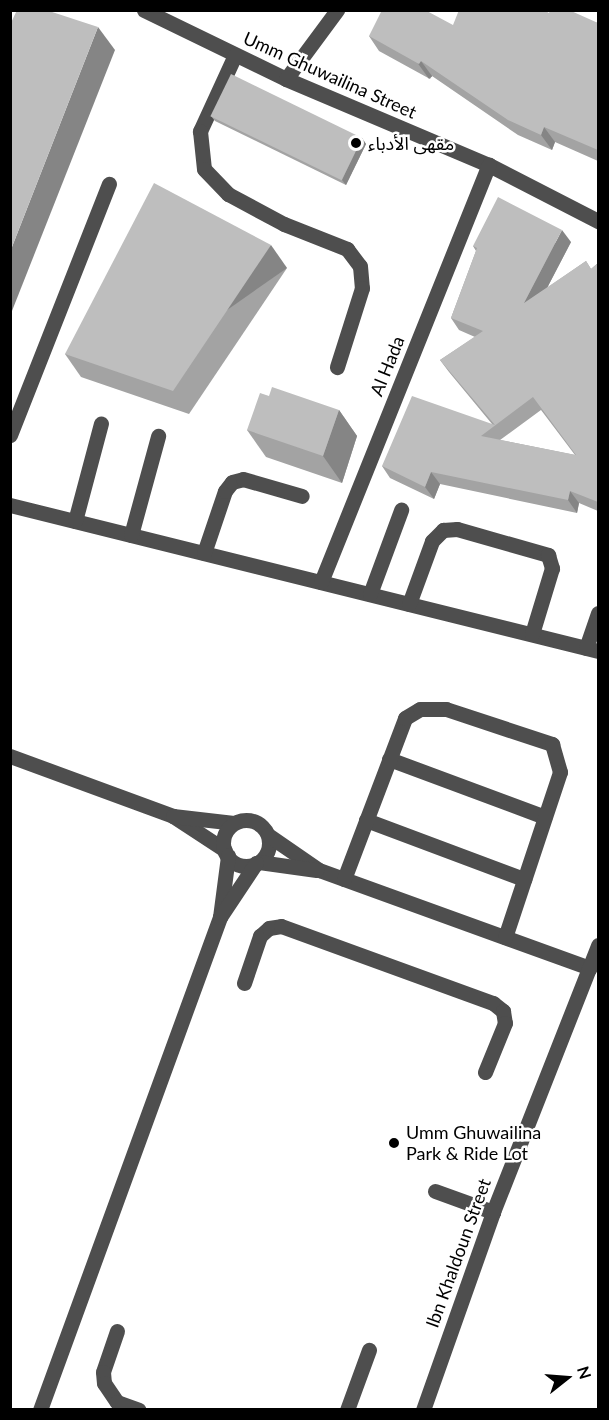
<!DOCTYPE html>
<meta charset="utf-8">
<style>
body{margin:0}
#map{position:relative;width:609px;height:1420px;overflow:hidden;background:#fff;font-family:Lato,"Noto Sans Arabic",sans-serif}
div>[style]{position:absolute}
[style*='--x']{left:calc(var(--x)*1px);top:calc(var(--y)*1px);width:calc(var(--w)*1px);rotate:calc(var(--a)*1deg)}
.minor>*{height:15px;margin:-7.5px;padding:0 7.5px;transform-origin:7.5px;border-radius:7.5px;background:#4e4e4e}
.minor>.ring{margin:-7.5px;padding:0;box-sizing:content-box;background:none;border:15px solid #4e4e4e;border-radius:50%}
.wall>*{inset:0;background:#a3a3a3}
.shaded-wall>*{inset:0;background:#858585;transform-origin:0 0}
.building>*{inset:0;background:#bebebe;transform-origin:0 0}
.dots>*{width:16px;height:16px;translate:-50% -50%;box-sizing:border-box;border:3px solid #fff;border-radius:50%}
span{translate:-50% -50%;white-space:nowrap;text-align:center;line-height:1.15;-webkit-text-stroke:5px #fff;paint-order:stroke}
.street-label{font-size:18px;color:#000}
.poi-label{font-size:18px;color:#000}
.left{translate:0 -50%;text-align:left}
.frame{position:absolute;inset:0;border:12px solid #000;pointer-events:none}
.north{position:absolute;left:537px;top:1348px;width:60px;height:60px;-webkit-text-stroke:4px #fff;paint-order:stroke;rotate:73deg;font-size:16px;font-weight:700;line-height:24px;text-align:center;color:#000}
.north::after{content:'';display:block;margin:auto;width:21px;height:27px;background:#000;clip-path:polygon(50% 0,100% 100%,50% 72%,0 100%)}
</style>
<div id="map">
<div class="minor">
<div style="--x:144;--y:10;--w:158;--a:25.9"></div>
<div style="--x:286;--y:79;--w:220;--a:23"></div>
<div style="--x:489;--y:165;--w:123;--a:27.2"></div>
<div style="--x:235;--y:55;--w:84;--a:114.7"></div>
<div style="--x:200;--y:131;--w:38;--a:84"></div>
<div style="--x:204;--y:169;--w:35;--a:46"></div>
<div style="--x:228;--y:194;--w:64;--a:28.2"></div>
<div style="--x:284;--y:224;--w:68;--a:21.6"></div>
<div style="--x:347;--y:249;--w:21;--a:53"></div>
<div style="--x:360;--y:266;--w:22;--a:85"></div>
<div style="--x:362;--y:288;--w:83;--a:107.6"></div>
<div style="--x:286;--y:79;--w:86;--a:-53.5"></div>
<div style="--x:10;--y:435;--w:270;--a:-68.5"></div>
<div style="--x:10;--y:505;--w:606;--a:13.94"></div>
<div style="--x:75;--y:521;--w:101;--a:-75.1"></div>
<div style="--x:131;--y:535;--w:103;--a:-74.7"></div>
<div style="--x:204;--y:553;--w:65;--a:-71.3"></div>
<div style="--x:225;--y:491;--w:11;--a:-52"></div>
<div style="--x:232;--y:482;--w:11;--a:-15"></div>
<div style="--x:243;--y:479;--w:61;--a:16.1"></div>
<div style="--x:321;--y:582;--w:450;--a:-68.1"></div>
<div style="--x:370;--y:594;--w:90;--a:-69.7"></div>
<div style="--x:409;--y:604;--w:67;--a:-69.9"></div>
<div style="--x:432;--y:541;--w:16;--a:-45"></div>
<div style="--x:443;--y:530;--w:14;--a:-4"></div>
<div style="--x:457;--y:529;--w:95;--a:15.9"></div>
<div style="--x:548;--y:555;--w:14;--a:73"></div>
<div style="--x:552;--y:568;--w:69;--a:106.9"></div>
<div style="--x:586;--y:648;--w:37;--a:-71"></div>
<div style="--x:10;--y:756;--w:174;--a:20.2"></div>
<div style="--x:173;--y:816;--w:62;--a:33.2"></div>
<div style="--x:389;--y:759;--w:166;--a:20.4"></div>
<div style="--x:173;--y:816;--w:61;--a:6.5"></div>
<div style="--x:366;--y:820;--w:169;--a:20.5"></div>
<div class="ring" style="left:223px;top:820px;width:31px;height:31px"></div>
<div style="--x:268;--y:835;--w:62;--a:34.5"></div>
<div style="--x:319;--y:870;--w:288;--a:19.9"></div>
<div style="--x:259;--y:862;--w:58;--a:8"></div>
<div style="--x:344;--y:879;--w:172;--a:-69.2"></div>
<div style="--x:405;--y:718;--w:17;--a:-31"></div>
<div style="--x:420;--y:709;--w:26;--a:0"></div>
<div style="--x:446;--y:709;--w:112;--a:18.3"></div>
<div style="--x:552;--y:744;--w:29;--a:74"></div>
<div style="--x:560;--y:772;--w:174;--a:108.4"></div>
<div style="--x:220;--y:917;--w:62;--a:-82.5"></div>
<div style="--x:244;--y:983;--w:50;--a:-71.2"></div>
<div style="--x:260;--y:936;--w:12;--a:-42"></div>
<div style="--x:269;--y:928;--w:12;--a:-9"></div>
<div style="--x:281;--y:926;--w:226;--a:20"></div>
<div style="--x:493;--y:1003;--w:13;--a:39"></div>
<div style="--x:503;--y:1011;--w:12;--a:81"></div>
<div style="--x:505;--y:1023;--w:53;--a:112.2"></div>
<div style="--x:435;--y:1191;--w:62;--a:19.9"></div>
<div style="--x:117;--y:1331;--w:43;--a:108.9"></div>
<div style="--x:103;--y:1372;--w:11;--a:85"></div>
<div style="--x:104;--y:1383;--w:23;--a:56"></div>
<div style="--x:117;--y:1402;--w:23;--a:20"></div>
<div style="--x:40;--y:1410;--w:525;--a:-69.94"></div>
<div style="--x:220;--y:917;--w:65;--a:-56.3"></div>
<div style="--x:347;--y:1410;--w:64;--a:-69.9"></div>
<div style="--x:423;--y:1410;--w:210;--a:-70.5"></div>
<div style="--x:493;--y:1212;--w:287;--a:-68.5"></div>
</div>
<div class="wall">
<div style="clip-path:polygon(549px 13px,598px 23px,598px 161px,555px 142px,552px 150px,518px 135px,432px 76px,430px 79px,379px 51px,369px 36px)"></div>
<div style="clip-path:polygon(211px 116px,362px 138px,366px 144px,346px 185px,215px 121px)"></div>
<div style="clip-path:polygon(evenodd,571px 242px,547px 288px,586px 261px,591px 269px,598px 263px,598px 511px,579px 503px,577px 513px,440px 484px,434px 499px,390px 478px,382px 466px,492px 424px,449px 372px,440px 360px,475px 337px,459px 330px,451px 318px,476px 251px,473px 246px,571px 242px,541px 410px,575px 455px,500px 440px,541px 410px)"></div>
<div style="clip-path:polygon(287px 268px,189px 414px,81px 377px,65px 354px)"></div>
<div style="clip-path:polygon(339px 410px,357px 436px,342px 483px,266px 457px,247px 430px)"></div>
</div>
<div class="shaded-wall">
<div style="clip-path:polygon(98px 27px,115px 50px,10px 316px,10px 252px)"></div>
<div style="left:421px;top:61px;width:19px;height:4px;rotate:54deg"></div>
<div style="clip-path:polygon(544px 127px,555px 142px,552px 150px,541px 135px)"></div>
<div style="clip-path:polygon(362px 138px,366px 144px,346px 185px,342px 180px)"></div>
<div style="clip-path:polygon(562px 230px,571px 242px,533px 315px,524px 303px)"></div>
<div style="left:271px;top:245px;width:28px;height:176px;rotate:55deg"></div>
<div style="clip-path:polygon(339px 410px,357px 436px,342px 483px,323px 456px)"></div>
<div style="clip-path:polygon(431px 472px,440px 484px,434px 499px,425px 487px)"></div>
<div style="clip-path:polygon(570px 491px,579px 503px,577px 513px,568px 500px)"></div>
</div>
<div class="building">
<div style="clip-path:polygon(17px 10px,46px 10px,98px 27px,10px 252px,10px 25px)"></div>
<div style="clip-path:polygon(382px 10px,425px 10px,453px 25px,459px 10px,544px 10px,549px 13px,550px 10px,569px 10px,598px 23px,598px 150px,544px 127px,541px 135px,508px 120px,421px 61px,419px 64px,369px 36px)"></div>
<div style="left:231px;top:74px;width:146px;height:47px;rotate:26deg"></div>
<div style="clip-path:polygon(154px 183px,271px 245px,173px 391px,65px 354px)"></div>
<div style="clip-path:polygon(evenodd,498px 197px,562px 230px,524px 303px,586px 261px,591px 269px,598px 263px,598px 502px,570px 491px,568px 500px,431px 472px,425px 487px,382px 466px,412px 396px,495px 425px,440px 360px,483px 331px,451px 318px,477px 248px,473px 246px,498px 197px,533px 397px,576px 455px,481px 436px,533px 397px)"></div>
<div style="clip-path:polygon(272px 387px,339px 410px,323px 456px,247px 430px,260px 393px,269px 396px)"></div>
</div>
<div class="dots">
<div style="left:356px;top:143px;background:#000"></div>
<div style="left:394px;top:1143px;background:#000"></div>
</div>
<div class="street-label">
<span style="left:330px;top:75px;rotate:24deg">Umm Ghuwailina Street</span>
<span style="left:387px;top:366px;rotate:-68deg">Al Hada</span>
<span style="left:458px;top:1253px;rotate:-70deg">Ibn Khaldoun Street</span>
</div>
<div class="poi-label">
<span class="left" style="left:368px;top:143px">مقهى الأدباء</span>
<span class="left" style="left:406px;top:1143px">Umm Ghuwailina<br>Park &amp; Ride Lot</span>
</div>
<div class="frame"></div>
<div class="north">N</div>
</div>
